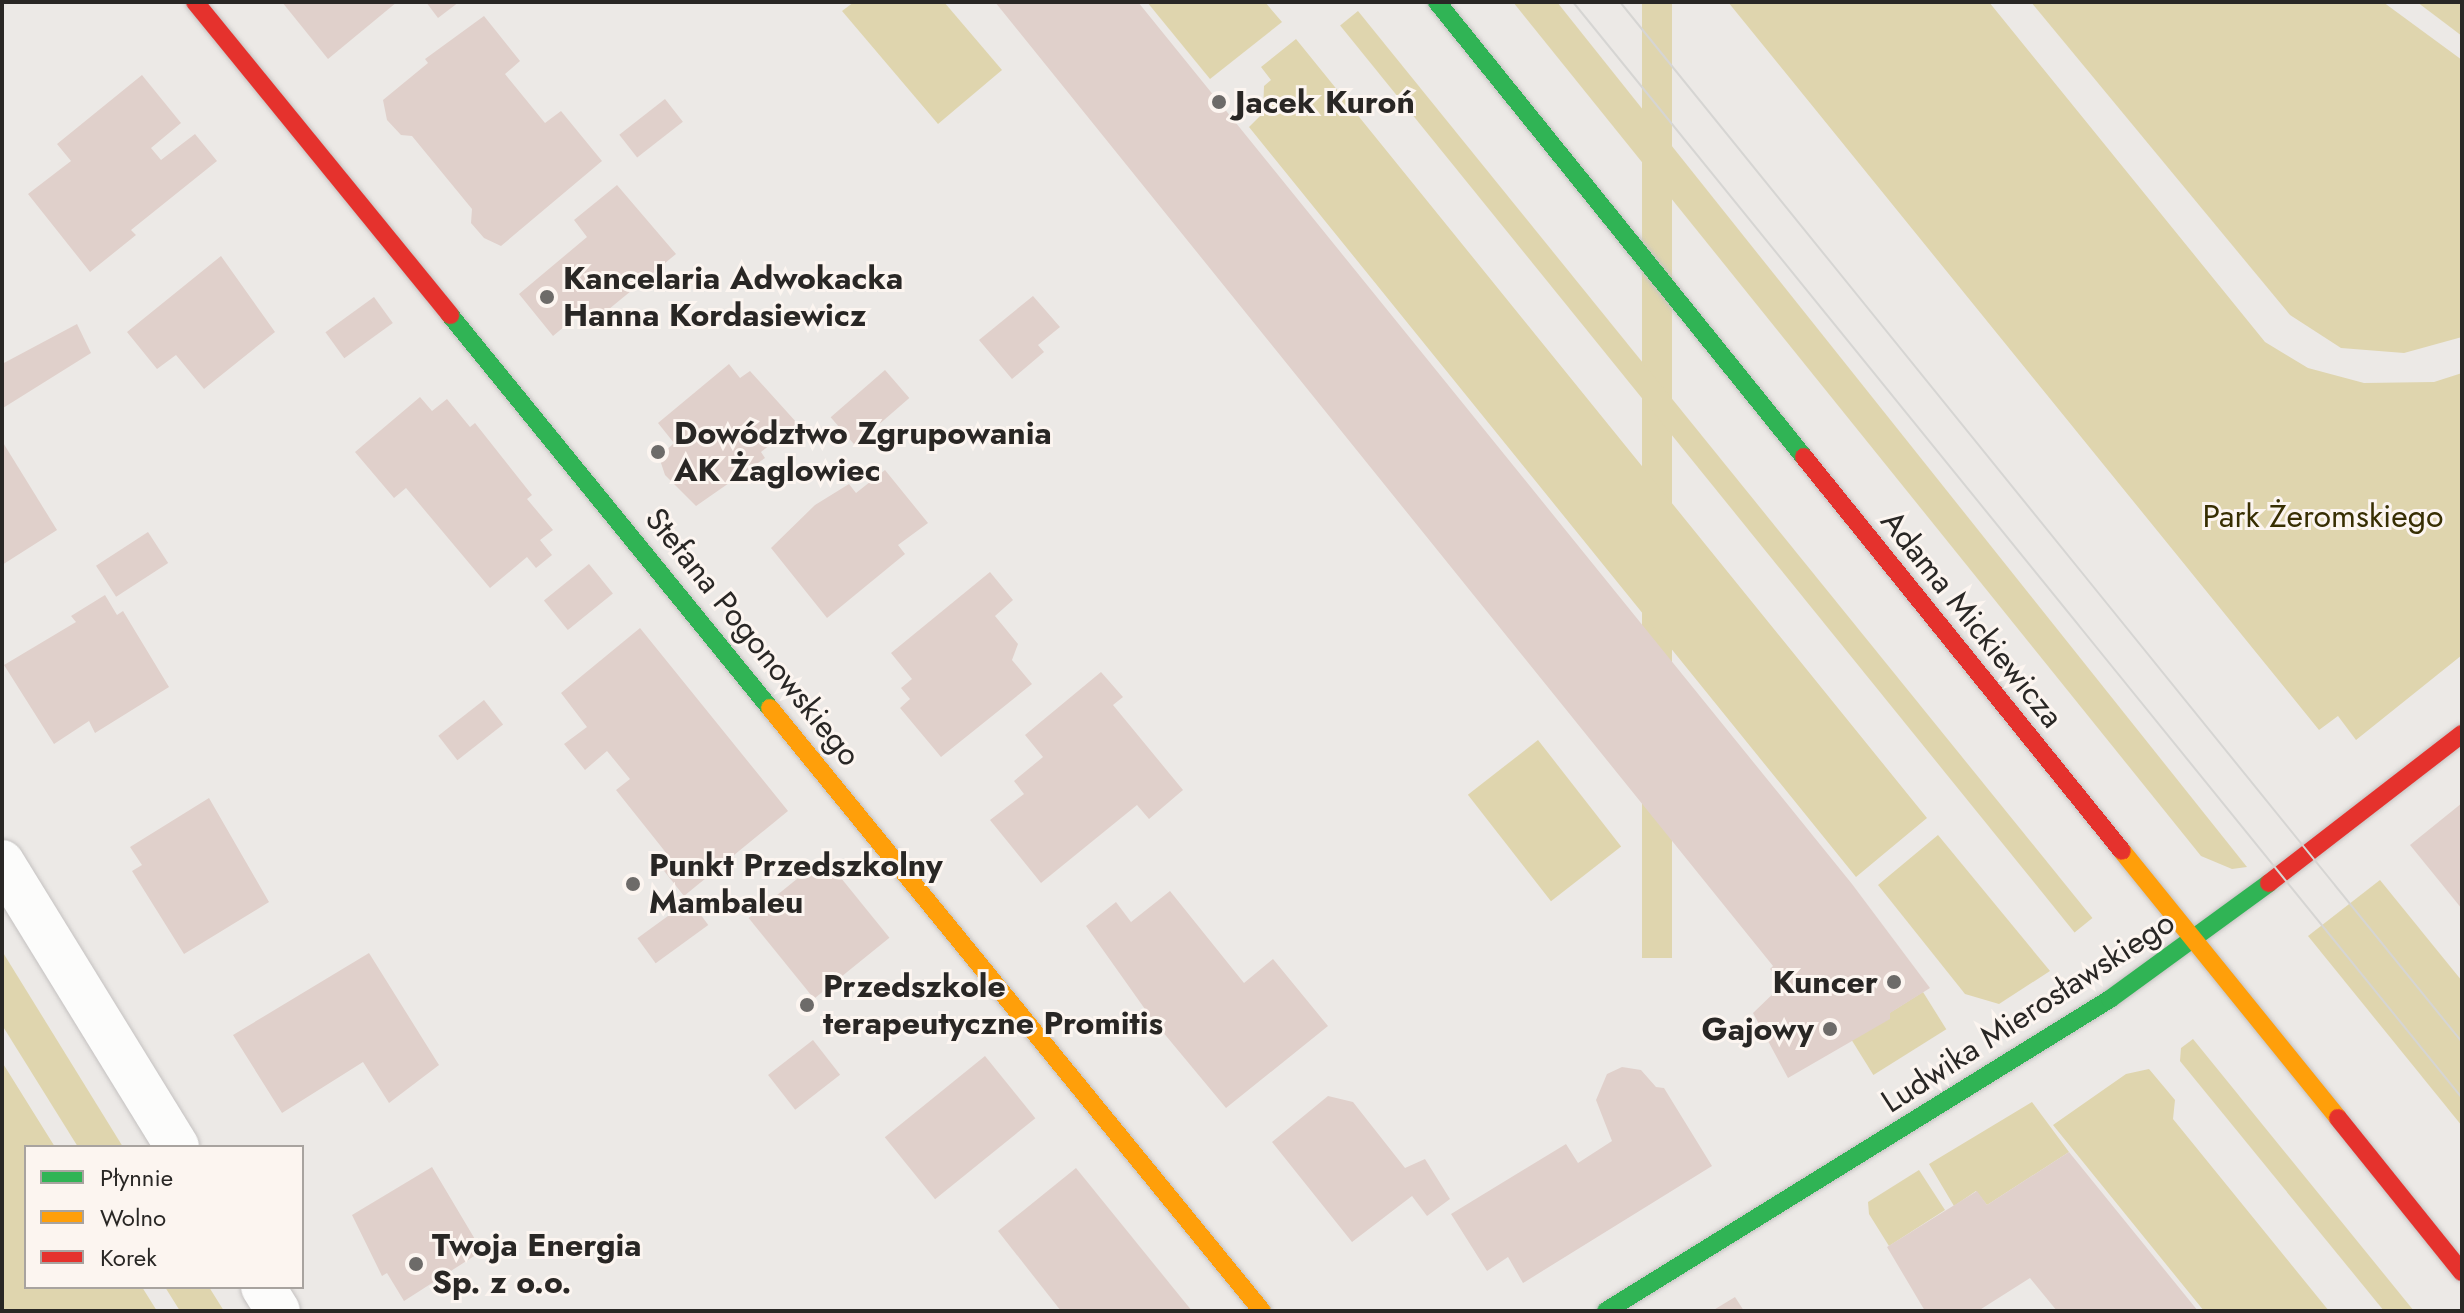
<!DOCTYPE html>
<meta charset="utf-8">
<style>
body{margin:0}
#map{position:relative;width:2464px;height:1313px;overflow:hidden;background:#ece9e6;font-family:Jost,sans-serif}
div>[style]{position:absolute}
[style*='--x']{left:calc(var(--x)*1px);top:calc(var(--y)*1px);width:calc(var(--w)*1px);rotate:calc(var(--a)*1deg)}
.green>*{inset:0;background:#dfd5ae;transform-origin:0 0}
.building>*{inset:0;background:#e0d0cb;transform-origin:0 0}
.roads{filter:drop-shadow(0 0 2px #c4c1c0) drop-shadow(0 0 2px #c4c1c0)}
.street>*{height:44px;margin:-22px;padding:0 22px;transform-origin:22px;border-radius:22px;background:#fcfcfb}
.fast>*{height:18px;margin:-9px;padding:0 9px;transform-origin:9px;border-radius:9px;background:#30b455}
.slow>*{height:18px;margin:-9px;padding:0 9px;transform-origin:9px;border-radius:9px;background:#ff9f0a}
.jam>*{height:18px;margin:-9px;padding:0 9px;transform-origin:9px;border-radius:9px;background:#e5322d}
.tram>*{height:2px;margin:-1px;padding:0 1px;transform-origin:1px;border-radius:1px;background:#d6d5d3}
.dots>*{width:22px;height:22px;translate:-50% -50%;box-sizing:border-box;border:4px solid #fcf5f0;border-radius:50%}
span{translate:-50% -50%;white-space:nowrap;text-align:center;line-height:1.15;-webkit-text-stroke:6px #fcf5f0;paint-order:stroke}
.poi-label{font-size:32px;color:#292725;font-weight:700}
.left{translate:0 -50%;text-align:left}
.right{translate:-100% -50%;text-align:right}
.park-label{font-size:32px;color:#372e02}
.street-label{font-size:32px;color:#292725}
.frame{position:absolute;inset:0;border:4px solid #292725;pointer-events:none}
.legend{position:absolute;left:24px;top:1145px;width:280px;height:144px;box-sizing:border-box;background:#fcf5f0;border:2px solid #a8a39f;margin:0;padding:10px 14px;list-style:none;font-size:24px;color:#292725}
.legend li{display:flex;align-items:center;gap:16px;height:40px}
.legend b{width:40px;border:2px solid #a8a39f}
</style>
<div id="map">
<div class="green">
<div style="clip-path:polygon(854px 2px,944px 2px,1002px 70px,938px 124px,842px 11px)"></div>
<div style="clip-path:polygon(1147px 2px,1265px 2px,1282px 22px,1210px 79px)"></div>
<div style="clip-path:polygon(1513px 2px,1557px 2px,2247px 867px,2232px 869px,2201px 856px)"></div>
<div style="left:1642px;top:2px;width:30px;height:956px"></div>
<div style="clip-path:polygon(1728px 2px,1989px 2px,2265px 342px,2308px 368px,2364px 383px,2434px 382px,2462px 373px,2462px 655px,2356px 740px,2338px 716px,2319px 730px)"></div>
<div style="clip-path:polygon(2031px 2px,2383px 2px,2462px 60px,2462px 337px,2404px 353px,2341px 348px,2290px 315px)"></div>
<div style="clip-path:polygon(2417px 2px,2462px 2px,2462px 36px)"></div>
<div style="left:1358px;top:11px;width:1167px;height:23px;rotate:51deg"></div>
<div style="clip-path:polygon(1296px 39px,1927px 818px,1856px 877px,1249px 127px,1263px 113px,1264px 86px,1271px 80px,1261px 67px)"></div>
<div style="left:1538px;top:740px;width:135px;height:89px;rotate:52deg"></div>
<div style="clip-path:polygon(1938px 835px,2050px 971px,1999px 1004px,1965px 994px,1878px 885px)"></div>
<div style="clip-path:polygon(2380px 880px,2462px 981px,2462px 1126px,2308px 936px)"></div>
<div style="clip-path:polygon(2px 951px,123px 1147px,78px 1147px,2px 1025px)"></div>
<div style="left:1923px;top:992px;width:44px;height:86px;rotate:58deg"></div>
<div style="clip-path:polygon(2193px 1039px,2414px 1311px,2384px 1311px,2180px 1061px,2181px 1048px)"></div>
<div style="clip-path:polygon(2px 1062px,55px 1147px,26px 1147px,26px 1287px,142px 1287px,157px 1311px,2px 1311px)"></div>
<div style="clip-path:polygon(2149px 1069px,2175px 1100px,2173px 1119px,2329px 1311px,2204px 1311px,2053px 1125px,2126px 1074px)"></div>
<div style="clip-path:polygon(2032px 1102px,2069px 1152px,1987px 1205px,1976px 1191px,1954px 1206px,1929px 1164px)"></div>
<div style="clip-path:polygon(1919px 1170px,1945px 1210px,1889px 1246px,1869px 1214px,1868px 1202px)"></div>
<div style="clip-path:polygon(165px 1287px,209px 1287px,224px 1311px,180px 1311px)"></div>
</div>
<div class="building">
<div style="clip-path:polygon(282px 2px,397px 2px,328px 59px)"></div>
<div style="clip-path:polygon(426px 2px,459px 2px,438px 18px)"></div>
<div style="clip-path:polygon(995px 2px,1138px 2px,1852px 884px,1930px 988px,1890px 1013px,1890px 1019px,1788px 1078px,1753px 1013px,1783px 984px,1770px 969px,1773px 966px)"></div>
<div style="clip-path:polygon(484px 16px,520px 61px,505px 74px,545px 123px,561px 111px,602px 161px,501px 246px,484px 238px,471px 223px,472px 209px,412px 136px,401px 135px,387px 120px,383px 100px,428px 63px,425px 59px)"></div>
<div style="clip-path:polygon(142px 75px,181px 123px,151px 148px,161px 160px,195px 134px,217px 161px,131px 230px,136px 235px,90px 272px,28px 194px,71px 161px,57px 144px)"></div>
<div style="left:665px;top:99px;width:29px;height:58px;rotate:52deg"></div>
<div style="clip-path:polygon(617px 185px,676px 254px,592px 323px,583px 311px,553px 336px,519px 294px,587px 237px,574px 220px)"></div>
<div style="clip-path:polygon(221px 256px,275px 332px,204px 389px,176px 355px,157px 369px,127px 332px)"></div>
<div style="clip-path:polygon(1033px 296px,1060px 327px,1038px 345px,1044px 352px,1012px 379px,979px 340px)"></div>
<div style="left:374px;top:297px;width:32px;height:60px;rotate:54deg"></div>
<div style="clip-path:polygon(77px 324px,91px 353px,3px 408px,2px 364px)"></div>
<div style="clip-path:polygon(729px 364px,740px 378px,750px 371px,797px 423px,761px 452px,765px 458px,696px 506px,665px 475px,659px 457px,674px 443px,658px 423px)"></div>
<div style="left:885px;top:370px;width:37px;height:72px;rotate:49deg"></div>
<div style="clip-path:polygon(420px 397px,432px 411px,447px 399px,470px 427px,475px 423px,532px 495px,527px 499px,553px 530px,540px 540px,552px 555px,536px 568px,527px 557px,490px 588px,406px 488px,394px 498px,355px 452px)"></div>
<div style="clip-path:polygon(2px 441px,57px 530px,2px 565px)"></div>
<div style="clip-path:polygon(885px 470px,928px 523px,898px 545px,905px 554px,827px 618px,771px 548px,815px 505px,849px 484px,856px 493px)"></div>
<div style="left:148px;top:532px;width:37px;height:62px;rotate:57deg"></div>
<div style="left:589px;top:564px;width:38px;height:58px;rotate:51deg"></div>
<div style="clip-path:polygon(990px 572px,1013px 600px,995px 616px,1018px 644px,1012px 660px,1032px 684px,941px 757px,900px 708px,910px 699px,901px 688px,912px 679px,891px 653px)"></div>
<div style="clip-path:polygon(105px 595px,117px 615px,123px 611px,169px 687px,95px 733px,89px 721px,54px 744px,4px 665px,76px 622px,71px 616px)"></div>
<div style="clip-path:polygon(640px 628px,788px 811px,684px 896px,657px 862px,667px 854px,616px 790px,630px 779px,607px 751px,585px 770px,564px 744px,587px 727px,561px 693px)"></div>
<div style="clip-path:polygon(1101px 672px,1123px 697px,1113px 705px,1183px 790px,1149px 819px,1137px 805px,1041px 883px,990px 820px,1024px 794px,1014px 781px,1043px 757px,1025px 735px)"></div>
<div style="left:484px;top:700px;width:31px;height:58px;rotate:52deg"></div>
<div style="clip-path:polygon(209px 798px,269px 902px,184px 954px,132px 871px,142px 865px,130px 847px)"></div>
<div style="clip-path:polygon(2462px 803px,2462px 909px,2410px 845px)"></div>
<div style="left:824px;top:857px;width:104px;height:97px;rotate:51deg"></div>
<div style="clip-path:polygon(1170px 891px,1244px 983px,1273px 959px,1328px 1026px,1226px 1108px,1152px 1019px,1086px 926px,1116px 902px,1131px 922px)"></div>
<div style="left:690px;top:900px;width:31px;height:65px;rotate:54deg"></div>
<div style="clip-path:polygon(369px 953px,439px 1065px,389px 1103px,363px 1062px,282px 1113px,233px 1035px)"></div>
<div style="left:813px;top:1040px;width:44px;height:57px;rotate:52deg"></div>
<div style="left:985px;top:1056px;width:80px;height:129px;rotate:51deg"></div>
<div style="clip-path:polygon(1622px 1067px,1641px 1070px,1656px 1087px,1664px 1088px,1712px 1166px,1523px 1283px,1508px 1257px,1487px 1271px,1451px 1214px,1566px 1144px,1578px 1163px,1612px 1141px,1596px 1100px,1607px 1074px)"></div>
<div style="clip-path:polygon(1328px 1096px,1353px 1102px,1405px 1168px,1425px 1159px,1450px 1199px,1427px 1216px,1412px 1196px,1352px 1242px,1272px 1142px)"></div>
<div style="clip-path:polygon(2069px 1152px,2198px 1311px,2057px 1311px,2030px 1278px,1978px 1311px,1925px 1311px,1887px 1247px,1977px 1191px,1987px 1205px)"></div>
<div style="clip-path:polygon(432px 1167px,482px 1251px,404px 1301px,387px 1273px,382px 1276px,352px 1215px)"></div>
<div style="clip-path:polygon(1076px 1168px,1192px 1311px,1061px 1311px,998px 1231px)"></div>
<div style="clip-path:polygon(1735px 1297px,1744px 1311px,1712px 1311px)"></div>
</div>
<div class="roads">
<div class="street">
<div style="--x:2;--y:862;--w:334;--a:58.4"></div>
<div style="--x:263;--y:1287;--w:28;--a:58"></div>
</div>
<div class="fast">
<div style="--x:1437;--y:2;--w:585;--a:51.11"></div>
<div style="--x:450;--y:315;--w:507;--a:50.85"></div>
<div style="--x:1606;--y:1311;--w:593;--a:-31.76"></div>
<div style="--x:2110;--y:999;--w:197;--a:-36.1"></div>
</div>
<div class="slow">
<div style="--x:770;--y:708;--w:778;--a:50.79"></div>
<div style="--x:2122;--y:851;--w:343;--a:51"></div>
</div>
<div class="jam">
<div style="--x:195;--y:2;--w:404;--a:50.8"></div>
<div style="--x:1804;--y:457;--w:506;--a:51.09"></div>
<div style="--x:2269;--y:883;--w:244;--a:-37.7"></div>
<div style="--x:2338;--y:1118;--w:198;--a:51.2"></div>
</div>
</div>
<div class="tram">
<div style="--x:1573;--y:2;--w:1411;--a:50.95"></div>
<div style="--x:1620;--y:2;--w:1338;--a:51.01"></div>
</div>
<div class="dots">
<div style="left:1219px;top:102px;background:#6d6b69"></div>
<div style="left:547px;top:297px;background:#6d6b69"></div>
<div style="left:658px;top:452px;background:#6d6b69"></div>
<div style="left:633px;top:884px;background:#6d6b69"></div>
<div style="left:1894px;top:982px;background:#6d6b69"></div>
<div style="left:807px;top:1005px;background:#6d6b69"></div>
<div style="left:1830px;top:1029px;background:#6d6b69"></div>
<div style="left:416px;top:1264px;background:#6d6b69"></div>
</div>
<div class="poi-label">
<span class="left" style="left:1235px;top:102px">Jacek Kuroń</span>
<span class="left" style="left:563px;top:297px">Kancelaria Adwokacka<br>Hanna Kordasiewicz</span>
<span class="left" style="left:674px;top:452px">Dowództwo Zgrupowania<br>AK Żaglowiec</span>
<span class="left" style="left:649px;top:884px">Punkt Przedszkolny<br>Mambaleu</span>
<span class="right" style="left:1878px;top:982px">Kuncer</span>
<span class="left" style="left:823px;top:1005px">Przedszkole<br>terapeutyczne Promitis</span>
<span class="right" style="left:1814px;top:1029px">Gajowy</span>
<span class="left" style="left:432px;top:1264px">Twoja Energia<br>Sp. z o.o.</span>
</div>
<div class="park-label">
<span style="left:2323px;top:516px">Park Żeromskiego</span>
</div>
<div class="street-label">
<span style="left:1972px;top:619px;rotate:51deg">Adama Mickiewicza</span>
<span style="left:753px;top:637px;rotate:51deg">Stefana Pogonowskiego</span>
<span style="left:2028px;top:1012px;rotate:-33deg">Ludwika Mierosławskiego</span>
</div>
<div class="frame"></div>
<ul class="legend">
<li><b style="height:10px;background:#30b455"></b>Płynnie</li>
<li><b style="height:10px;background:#ff9f0a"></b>Wolno</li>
<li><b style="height:10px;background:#e5322d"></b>Korek</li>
</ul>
</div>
